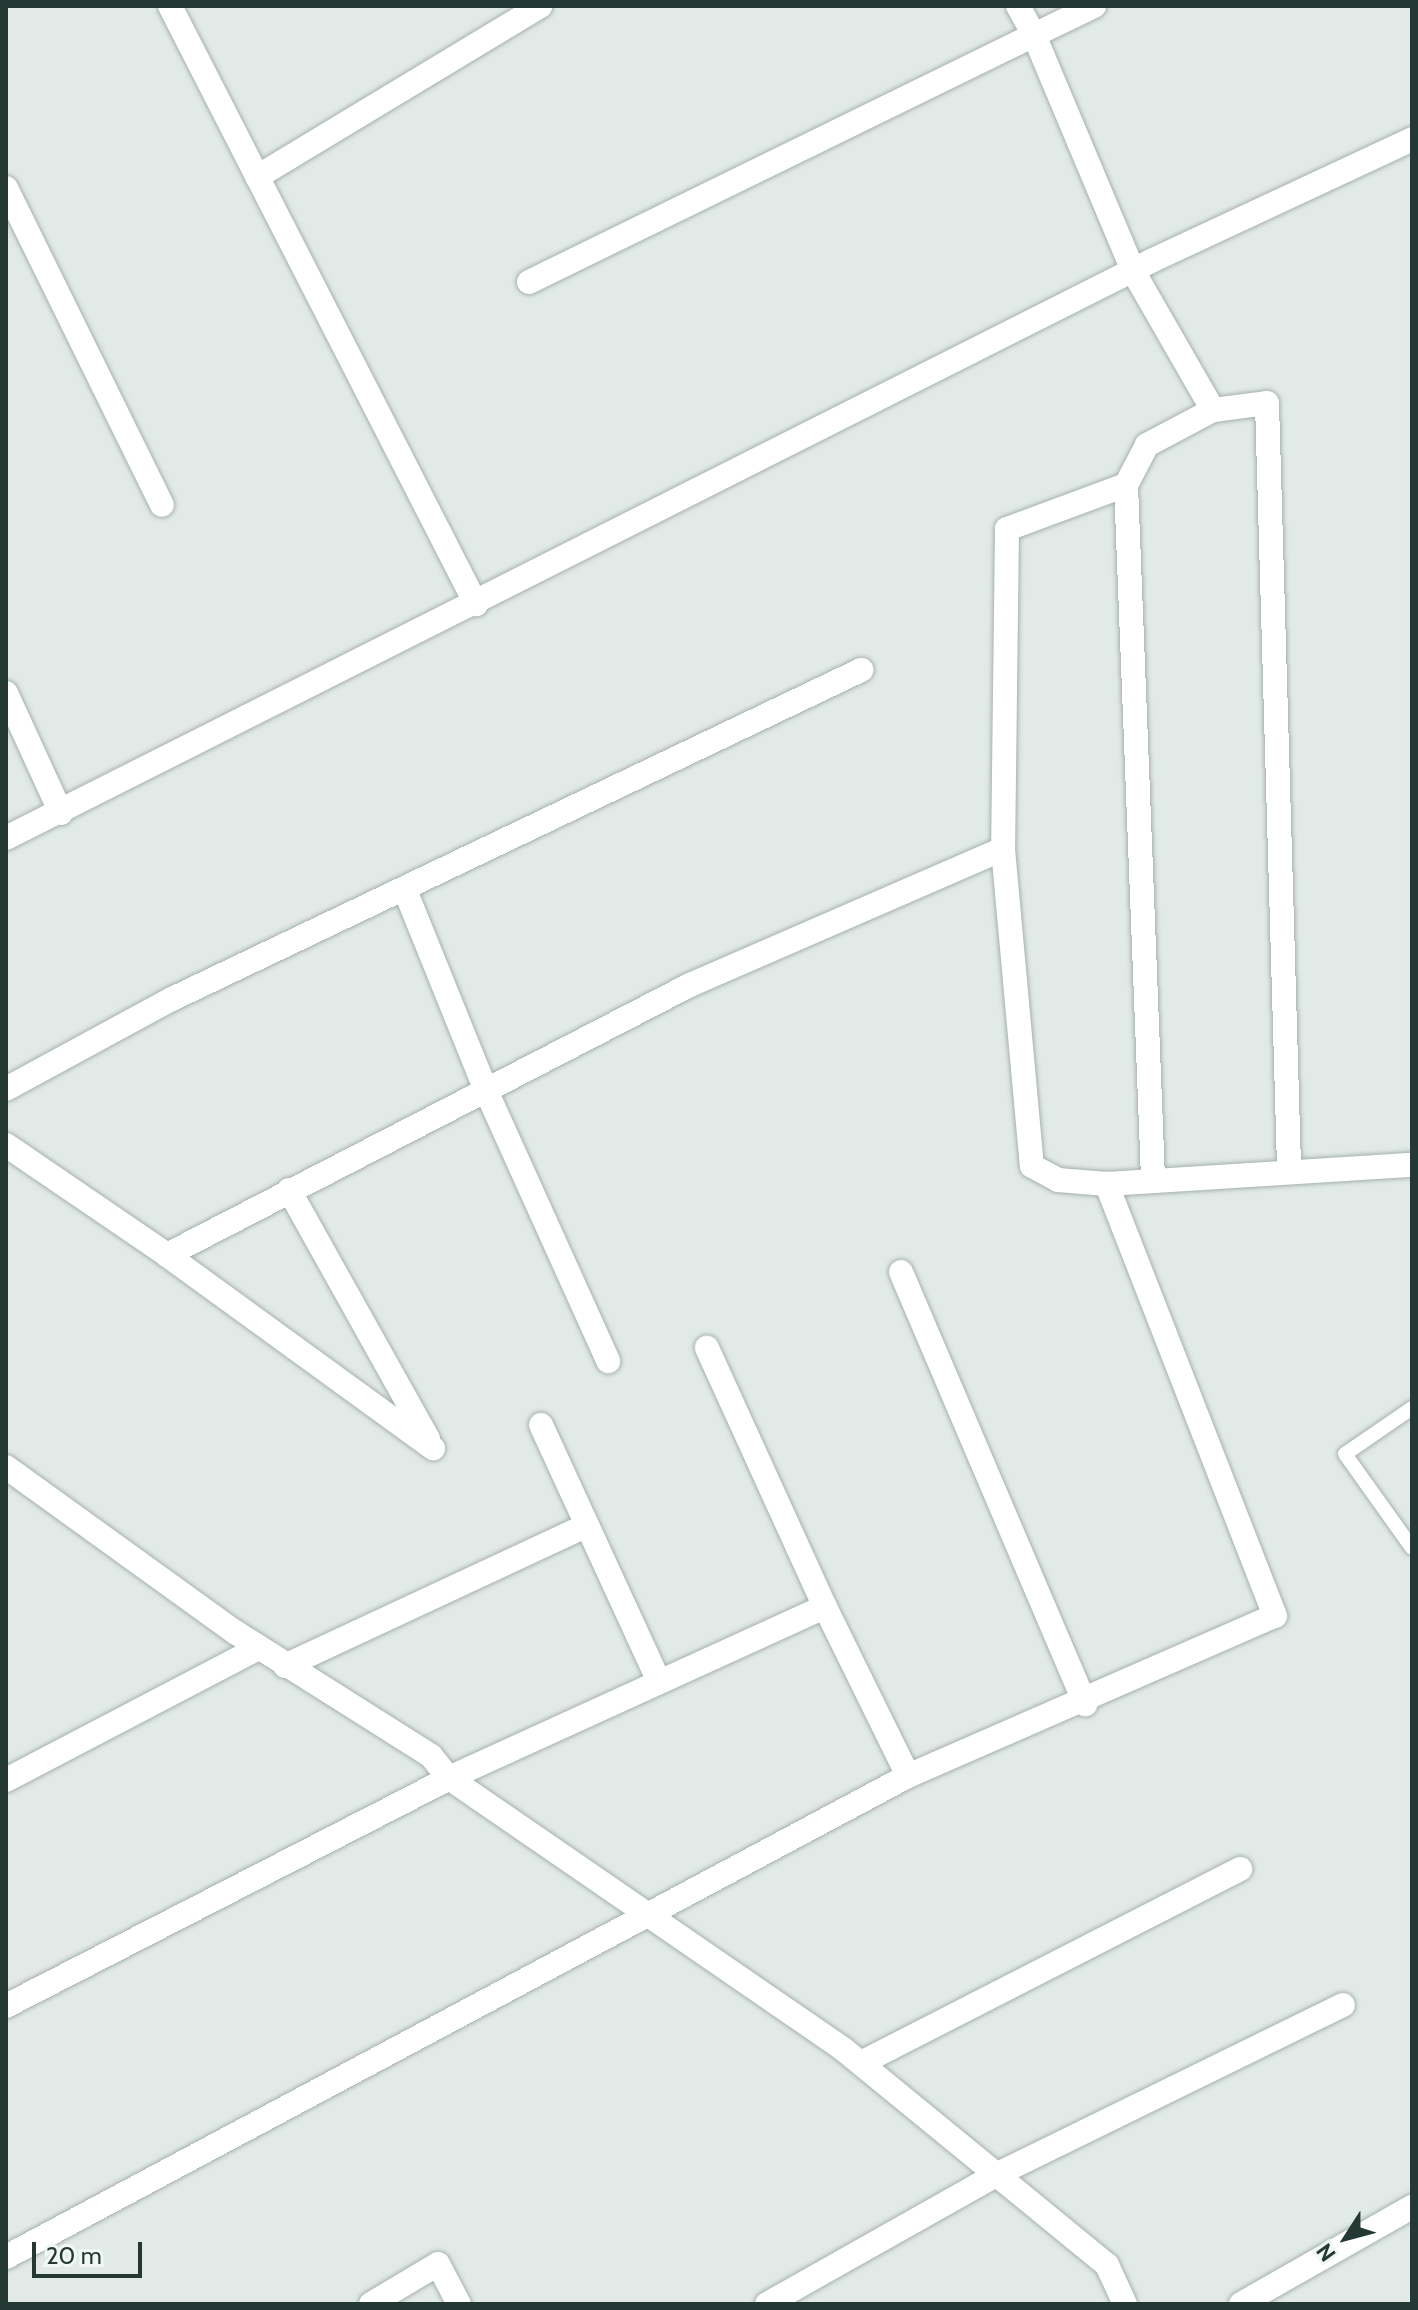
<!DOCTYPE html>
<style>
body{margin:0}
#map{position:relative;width:1418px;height:2310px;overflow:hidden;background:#e2eae7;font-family:Cabin,sans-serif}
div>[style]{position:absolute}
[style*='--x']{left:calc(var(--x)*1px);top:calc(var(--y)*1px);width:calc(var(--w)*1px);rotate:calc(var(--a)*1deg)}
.roads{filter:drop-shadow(0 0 2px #a5b1ae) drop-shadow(0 0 2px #a5b1ae)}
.lane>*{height:14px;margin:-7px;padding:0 7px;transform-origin:7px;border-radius:7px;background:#fff}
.street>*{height:24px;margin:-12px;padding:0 12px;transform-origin:12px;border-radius:12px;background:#fff}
span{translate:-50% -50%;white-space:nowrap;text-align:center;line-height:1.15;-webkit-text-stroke:6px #f2f7f5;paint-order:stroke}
.frame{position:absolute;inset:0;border:8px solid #243934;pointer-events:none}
.north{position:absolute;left:1306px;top:2198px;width:80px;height:80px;-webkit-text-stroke:6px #f2f7f5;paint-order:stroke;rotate:234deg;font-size:22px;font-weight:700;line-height:32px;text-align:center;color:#243934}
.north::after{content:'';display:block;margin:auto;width:28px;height:36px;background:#243934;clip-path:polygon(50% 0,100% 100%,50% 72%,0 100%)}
.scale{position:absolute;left:32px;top:2242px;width:110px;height:36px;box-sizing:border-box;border:4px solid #243934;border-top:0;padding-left:10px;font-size:24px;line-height:28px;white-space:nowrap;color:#243934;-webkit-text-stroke:6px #f2f7f5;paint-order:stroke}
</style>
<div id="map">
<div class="roads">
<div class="lane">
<div style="--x:1412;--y:1408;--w:81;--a:145.5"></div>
<div style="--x:1345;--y:1454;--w:115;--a:54.5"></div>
</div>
<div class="street">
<div style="--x:170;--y:6;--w:672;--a:62.9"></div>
<div style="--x:1018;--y:6;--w:33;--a:61"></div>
<div style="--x:1034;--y:35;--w:67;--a:-25.8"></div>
<div style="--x:257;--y:177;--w:331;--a:-31.1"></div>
<div style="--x:6;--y:188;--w:353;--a:63.8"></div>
<div style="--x:529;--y:282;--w:562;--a:-26.06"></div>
<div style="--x:1034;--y:35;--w:256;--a:67.2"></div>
<div style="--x:1133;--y:271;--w:160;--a:60.1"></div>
<div style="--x:1213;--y:410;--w:75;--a:152.1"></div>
<div style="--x:1147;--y:445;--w:45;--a:117.7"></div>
<div style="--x:1126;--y:485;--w:693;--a:87.77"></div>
<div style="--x:1213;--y:410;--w:54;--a:-7.4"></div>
<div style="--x:1267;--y:403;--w:766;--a:88.35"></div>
<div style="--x:1126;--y:485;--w:127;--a:159.7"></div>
<div style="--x:1007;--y:529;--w:320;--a:90.7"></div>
<div style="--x:1003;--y:849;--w:318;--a:84.8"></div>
<div style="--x:1032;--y:1166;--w:30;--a:28"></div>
<div style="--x:1058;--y:1180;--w:49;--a:4.7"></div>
<div style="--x:1107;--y:1184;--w:306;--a:-3.6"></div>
<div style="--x:6;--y:693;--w:132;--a:65.4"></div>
<div style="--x:6;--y:838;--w:1284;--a:-26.74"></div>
<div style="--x:1153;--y:260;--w:286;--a:-25"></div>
<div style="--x:405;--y:890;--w:211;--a:68"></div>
<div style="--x:484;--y:1086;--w:302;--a:65.7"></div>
<div style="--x:6;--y:1089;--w:189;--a:-28.5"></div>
<div style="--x:172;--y:999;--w:764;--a:-25.52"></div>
<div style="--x:6;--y:1145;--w:195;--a:34.3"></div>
<div style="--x:167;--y:1255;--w:589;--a:-27.31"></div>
<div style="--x:690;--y:985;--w:341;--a:-23.5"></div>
<div style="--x:289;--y:1190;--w:285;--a:60.8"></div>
<div style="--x:167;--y:1255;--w:329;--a:36"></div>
<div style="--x:901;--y:1272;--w:470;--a:66.9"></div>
<div style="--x:541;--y:1425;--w:283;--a:65.3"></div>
<div style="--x:6;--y:1467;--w:282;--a:35.8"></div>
<div style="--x:235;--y:1632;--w:232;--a:32.3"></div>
<div style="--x:431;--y:1756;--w:28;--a:51"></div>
<div style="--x:449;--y:1778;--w:478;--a:34.5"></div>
<div style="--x:843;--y:2049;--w:341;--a:39.3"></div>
<div style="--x:1107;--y:2265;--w:43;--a:65.2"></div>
<div style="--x:825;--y:1607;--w:188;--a:63.8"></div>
<div style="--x:285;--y:1666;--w:333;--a:-25"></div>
<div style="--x:6;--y:1780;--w:285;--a:-27.6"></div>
<div style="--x:6;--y:2006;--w:498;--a:-27.2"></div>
<div style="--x:449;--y:1778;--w:413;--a:-24.5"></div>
<div style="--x:825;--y:1607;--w:285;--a:-114.5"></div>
<div style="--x:861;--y:2063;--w:426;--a:-27.1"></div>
<div style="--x:6;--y:2257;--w:1022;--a:-28.07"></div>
<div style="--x:908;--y:1776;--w:400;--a:-23.6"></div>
<div style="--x:1275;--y:1616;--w:464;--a:-111.3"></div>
<div style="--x:371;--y:2304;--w:78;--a:-30.8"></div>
<div style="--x:438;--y:2264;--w:45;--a:62.3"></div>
<div style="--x:767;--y:2304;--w:265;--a:-29.4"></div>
<div style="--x:998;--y:2174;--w:384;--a:-26.1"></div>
<div style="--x:1241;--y:2304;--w:197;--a:-29.6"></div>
</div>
</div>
<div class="frame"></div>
<div class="north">N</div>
<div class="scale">20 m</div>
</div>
